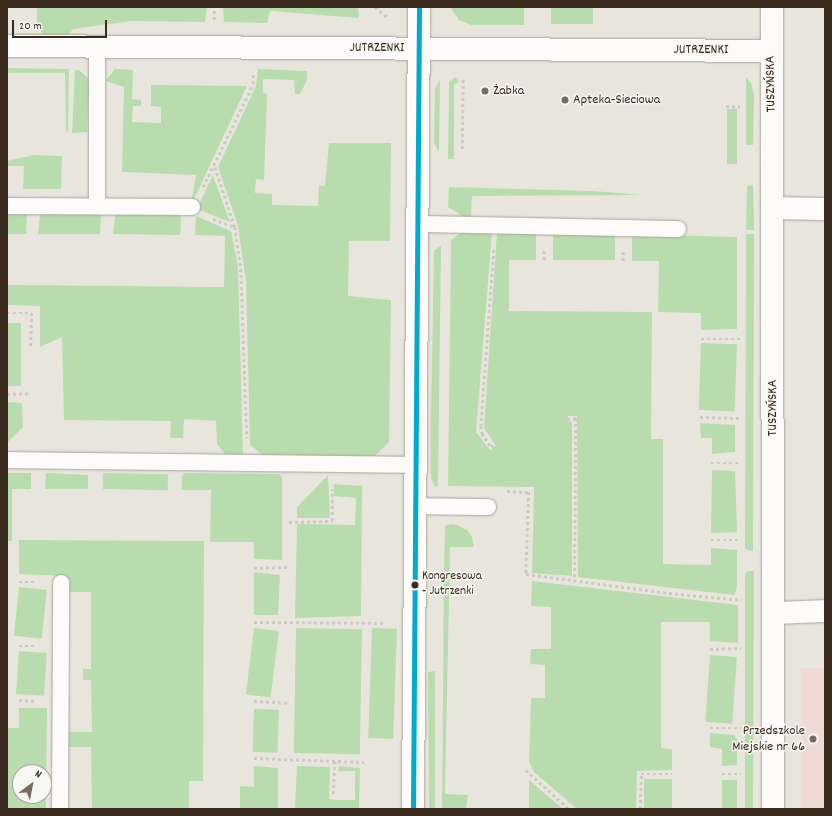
<!DOCTYPE html>
<meta charset="utf-8">
<style>
body{margin:0}
#map{position:relative;width:832px;height:816px;overflow:hidden;background:#e8e6dc;font-family:Dekko,sans-serif}
div>[style]{position:absolute}
[style*='--x']{left:calc(var(--x)*1px);top:calc(var(--y)*1px);width:calc(var(--w)*1px);rotate:calc(var(--a)*1deg)}
.built>*{inset:0;background:#f0dad4;transform-origin:0 0}
.green>*{inset:0;background:#b9dcaf;transform-origin:0 0}
.path>*{height:2.5px;margin-top:-1.25px;transform-origin:0;background:repeating-linear-gradient(90deg,#cbcac7 0 3px,transparent 0 6px)}
.roads{filter:drop-shadow(0 0 1px #a7a39c) drop-shadow(0 0 1px #a7a39c)}
.service>*{height:16px;margin:-8px;padding:0 8px;transform-origin:8px;border-radius:8px;background:#fcfbfa}
.minor>*{height:22px;margin:-11px;padding:0 11px;transform-origin:11px;border-radius:11px;background:#fcfbfa}
.tertiary>*{height:22px;margin:-11px;padding:0 11px;transform-origin:11px;border-radius:11px;background:#fcfbfa}
.bus-1>*{height:5px;margin:-2.5px;padding:0 2.5px;transform-origin:2.5px;border-radius:2.5px;background:#00a9ce}
.dots>*{width:11px;height:11px;translate:-50% -50%;box-sizing:border-box;border:2px solid #f6f6f2;border-radius:50%}
span{translate:-50% -50%;white-space:nowrap;text-align:center;line-height:1.15;-webkit-text-stroke:3px #f6f6f2;paint-order:stroke}
.bus-label{font-size:13px;color:#3b2a1e}
.left{translate:0 -50%;text-align:left}
.street-label{font-size:14px;color:#3b2a1e}
.poi-label{font-size:14px;color:#3b2a1e}
.right{translate:-100% -50%;text-align:right}
.frame{position:absolute;inset:0;border:8px solid #3b2a1e;pointer-events:none}
.north{position:absolute;left:12px;top:764px;width:40px;height:40px;box-sizing:border-box;background:#f6f6f2;border:1px solid #aba49d;border-radius:50%;rotate:32deg;font-size:11px;font-weight:700;line-height:16px;text-align:center;color:#3b2a1e}
.north::after{content:'';display:block;margin:auto;width:14px;height:18px;background:#786c60;clip-path:polygon(50% 0,100% 100%,50% 72%,0 100%)}
.scale{position:absolute;left:12px;top:20px;width:95px;height:18px;box-sizing:border-box;border:2px solid #3b2a1e;border-top:0;padding-left:5px;font-size:12px;line-height:14px;white-space:nowrap;color:#3b2a1e;-webkit-text-stroke:3px #f6f6f2;paint-order:stroke}
</style>
<div id="map">
<div class="built">
<div style="left:801px;top:668px;width:24px;height:141px"></div>
</div>
<div class="green">
<div style="clip-path:polygon(37px 7px,207px 7px,205px 22px,132px 21px,73px 29px,68px 35px,43px 36px,37px 23px)"></div>
<div style="clip-path:polygon(223px 7px,358px 7px,359px 18px,270px 11px,267px 23px,224px 22px)"></div>
<div style="clip-path:polygon(450px 7px,524px 7px,524px 25px,471px 25px,459px 20px)"></div>
<div style="left:551px;top:7px;width:42px;height:17px"></div>
<div style="clip-path:polygon(7px 68px,69px 69px,68px 130px,66px 133px,65px 73px,7px 73px)"></div>
<div style="clip-path:polygon(115px 69px,133px 70px,132px 99px,141px 100px,141px 106px,133px 106px,132px 122px,161px 123px,161px 107px,151px 106px,151px 85px,247px 86px,194px 199px,192px 199px,196px 175px,122px 172px,124px 87px,105px 81px)"></div>
<div style="clip-path:polygon(258px 69px,307px 71px,307px 80px,300px 94px,295px 94px,294px 80px,263px 79px,263px 93px,267px 94px,264px 180px,256px 179px,255px 193px,272px 194px,272px 205px,318px 206px,319px 185px,325px 186px,329px 143px,391px 143px,390px 241px,349px 241px,348px 296px,391px 300px,389px 442px,373px 458px,267px 458px,250px 445px,246px 281px,238px 226px,218px 167px,256px 86px)"></div>
<div style="clip-path:polygon(75px 70px,79px 70px,89px 79px,87px 132px,72px 133px)"></div>
<div style="clip-path:polygon(455px 77px,459px 81px,454px 85px,454px 159px,448px 159px,449px 82px)"></div>
<div style="clip-path:polygon(746px 77px,751px 83px,754px 96px,753px 145px,746px 145px)"></div>
<div style="clip-path:polygon(440px 80px,439px 152px,434px 143px,435px 89px)"></div>
<div style="left:727px;top:109px;width:10px;height:55px"></div>
<div style="clip-path:polygon(34px 155px,62px 156px,61px 189px,23px 189px,24px 166px,7px 166px,7px 161px)"></div>
<div style="clip-path:polygon(213px 175px,230px 222px,197px 209px)"></div>
<div style="clip-path:polygon(753px 185px,754px 230px,746px 230px,747px 186px)"></div>
<div style="clip-path:polygon(449px 187px,593px 191px,644px 195px,472px 196px,471px 217px,462px 216px,448px 207px)"></div>
<div style="clip-path:polygon(7px 213px,25px 213px,27px 215px,26px 234px,7px 234px)"></div>
<div style="clip-path:polygon(43px 213px,99px 214px,101px 216px,100px 234px,38px 234px,40px 215px)"></div>
<div style="clip-path:polygon(119px 213px,179px 215px,181px 217px,180px 235px,113px 234px,115px 215px)"></div>
<div style="clip-path:polygon(196px 216px,231px 231px,238px 266px,243px 458px,229px 459px,217px 444px,216px 421px,184px 419px,183px 438px,170px 438px,171px 421px,64px 420px,62px 337px,40px 347px,40px 306px,7px 305px,7px 285px,224px 287px,225px 236px,195px 235px)"></div>
<div style="clip-path:polygon(462px 232px,492px 232px,476px 432px,490px 450px,496px 446px,484px 428px,497px 232px,536px 233px,536px 260px,509px 260px,509px 311px,652px 312px,651px 439px,663px 439px,663px 564px,711px 565px,711px 548px,737px 550px,737px 585px,736px 592px,734px 595px,578px 577px,577px 416px,568px 416px,567px 419px,568px 421px,572px 422px,572px 576px,532px 573px,534px 487px,448px 486px,451px 240px)"></div>
<div style="left:553px;top:234px;width:62px;height:26px"></div>
<div style="clip-path:polygon(632px 234px,737px 237px,737px 329px,701px 330px,701px 313px,658px 312px,659px 261px,632px 261px)"></div>
<div style="clip-path:polygon(746px 234px,754px 234px,753px 551px,747px 550px,745px 548px)"></div>
<div style="clip-path:polygon(441px 246px,438px 486px,435px 487px,431px 478px,431px 411px,434px 250px)"></div>
<div style="left:7px;top:323px;width:14px;height:63px"></div>
<div style="left:701px;top:343px;width:36px;height:67px;rotate:2deg"></div>
<div style="clip-path:polygon(7px 402px,22px 403px,23px 427px,7px 443px)"></div>
<div style="clip-path:polygon(700px 423px,735px 425px,735px 452px,712px 454px,712px 438px,701px 438px)"></div>
<div style="clip-path:polygon(712px 470px,735px 471px,737px 532px,711px 533px)"></div>
<div style="clip-path:polygon(7px 473px,31px 473px,31px 489px,12px 489px,12px 541px,7px 541px)"></div>
<div style="clip-path:polygon(46px 473px,88px 475px,88px 489px,45px 489px)"></div>
<div style="left:103px;top:473px;width:65px;height:16px;rotate:1deg"></div>
<div style="clip-path:polygon(184px 473px,279px 474px,282px 477px,282px 560px,254px 559px,254px 542px,210px 542px,211px 490px,182px 490px,182px 477px)"></div>
<div style="clip-path:polygon(328px 475px,330px 518px,297px 518px,297px 507px)"></div>
<div style="clip-path:polygon(334px 484px,362px 486px,361px 616px,295px 618px,297px 524px,355px 525px,356px 498px,334px 496px)"></div>
<div style="clip-path:polygon(450px 524px,457px 525px,467px 530px,472px 537px,474px 547px,450px 547px,445px 794px,468px 795px,466px 809px,442px 809px,444px 572px,445px 526px)"></div>
<div style="clip-path:polygon(19px 540px,204px 541px,203px 781px,189px 781px,189px 809px,92px 809px,91px 747px,68px 747px,68px 732px,92px 732px,91px 680px,83px 680px,83px 669px,91px 669px,91px 592px,67px 592px,67px 576px,19px 574px)"></div>
<div style="clip-path:polygon(748px 571px,754px 571px,753px 809px,745px 809px,745px 574px)"></div>
<div style="clip-path:polygon(254px 572px,280px 575px,278px 615px,254px 615px)"></div>
<div style="clip-path:polygon(532px 581px,738px 605px,738px 643px,710px 641px,710px 622px,661px 622px,661px 748px,672px 749px,672px 770px,637px 771px,636px 809px,577px 809px,534px 772px,529px 762px,531px 698px,545px 698px,545px 665px,530px 664px,531px 649px,551px 649px,551px 607px,531px 606px)"></div>
<div style="left:19px;top:587px;width:28px;height:49px;rotate:6deg"></div>
<div style="left:254px;top:628px;width:25px;height:67px;rotate:7deg"></div>
<div style="left:296px;top:628px;width:66px;height:125px;rotate:1deg"></div>
<div style="left:372px;top:628px;width:25px;height:110px;rotate:2deg"></div>
<div style="left:19px;top:651px;width:28px;height:43px;rotate:4deg"></div>
<div style="left:710px;top:655px;width:27px;height:67px;rotate:4deg"></div>
<div style="clip-path:polygon(435px 671px,435px 809px,429px 809px,428px 672px)"></div>
<div style="clip-path:polygon(evenodd,19px 708px,47px 708px,46px 809px,7px 809px,7px 728px,19px 728px,19px 708px,20px 772px,44px 772px,44px 796px,20px 796px,20px 772px)"></div>
<div style="left:254px;top:709px;width:25px;height:43px;rotate:2deg"></div>
<div style="clip-path:polygon(710px 733px,734px 735px,737px 739px,737px 765px,722px 766px,722px 749px,710px 747px)"></div>
<div style="clip-path:polygon(254px 766px,278px 768px,278px 809px,240px 809px,240px 786px,254px 787px)"></div>
<div style="clip-path:polygon(297px 766px,330px 767px,329px 799px,338px 800px,355px 800px,355px 771px,338px 771px,339px 766px,360px 768px,359px 809px,295px 809px)"></div>
<div style="left:644px;top:779px;width:28px;height:30px"></div>
<div style="clip-path:polygon(529px 780px,563px 809px,529px 809px)"></div>
<div style="left:722px;top:780px;width:15px;height:29px"></div>
</div>
<div class="path">
<div style="--x:375;--y:7;--w:18;--a:38"></div>
<div style="--x:214;--y:20;--w:13;--a:-90"></div>
<div style="--x:726;--y:106;--w:14;--a:4"></div>
<div style="--x:462;--y:149;--w:72;--a:-89.2"></div>
<div style="--x:215;--y:167;--w:63;--a:71.6"></div>
<div style="--x:235;--y:227;--w:42;--a:81.9"></div>
<div style="--x:241;--y:269;--w:169;--a:88"></div>
<div style="--x:203;--y:187;--w:114;--a:-64.1"></div>
<div style="--x:253;--y:84;--w:9;--a:-90"></div>
<div style="--x:213;--y:219;--w:23;--a:20"></div>
<div style="--x:494;--y:250;--w:176;--a:94.2"></div>
<div style="--x:481;--y:426;--w:7;--a:82"></div>
<div style="--x:482;--y:433;--w:17;--a:57"></div>
<div style="--x:491;--y:447;--w:5;--a:-37"></div>
<div style="--x:544;--y:260;--w:9;--a:-90"></div>
<div style="--x:623;--y:261;--w:9;--a:-90"></div>
<div style="--x:7;--y:313;--w:25;--a:0"></div>
<div style="--x:32;--y:313;--w:36;--a:92"></div>
<div style="--x:701;--y:339;--w:40;--a:0"></div>
<div style="--x:7;--y:394;--w:24;--a:-2"></div>
<div style="--x:700;--y:417;--w:40;--a:1.4"></div>
<div style="--x:567;--y:419;--w:9;--a:-6"></div>
<div style="--x:576;--y:418;--w:162;--a:90.4"></div>
<div style="--x:711;--y:463;--w:29;--a:0"></div>
<div style="--x:507;--y:491;--w:22;--a:3"></div>
<div style="--x:529;--y:492;--w:82;--a:92.1"></div>
<div style="--x:526;--y:574;--w:144;--a:7.6"></div>
<div style="--x:669;--y:593;--w:73;--a:5.5"></div>
<div style="--x:289;--y:522;--w:43;--a:-1.3"></div>
<div style="--x:332;--y:521;--w:32;--a:-90"></div>
<div style="--x:711;--y:540;--w:31;--a:0"></div>
<div style="--x:254;--y:568;--w:35;--a:-2"></div>
<div style="--x:19;--y:582;--w:18;--a:0"></div>
<div style="--x:254;--y:622;--w:132;--a:0.4"></div>
<div style="--x:19;--y:646;--w:17;--a:0"></div>
<div style="--x:710;--y:649;--w:31;--a:-2"></div>
<div style="--x:19;--y:700;--w:18;--a:3"></div>
<div style="--x:254;--y:701;--w:34;--a:3"></div>
<div style="--x:710;--y:728;--w:31;--a:0"></div>
<div style="--x:254;--y:758;--w:110;--a:2.1"></div>
<div style="--x:526;--y:770;--w:58;--a:42.2"></div>
<div style="--x:722;--y:774;--w:19;--a:0"></div>
<div style="--x:7;--y:782;--w:16;--a:35"></div>
<div style="--x:333;--y:794;--w:33;--a:-87"></div>
<div style="--x:27;--y:796;--w:11;--a:45"></div>
<div style="--x:640;--y:809;--w:35;--a:-88"></div>
<div style="--x:641;--y:774;--w:31;--a:0"></div>
</div>
<div class="roads">
<div class="service">
<div style="--x:7;--y:206;--w:185;--a:0.3"></div>
<div style="--x:97;--y:206;--w:159;--a:-90"></div>
<div style="--x:418;--y:224;--w:260;--a:1.1"></div>
<div style="--x:7;--y:460;--w:409;--a:0.7"></div>
<div style="--x:415;--y:506;--w:73;--a:0.8"></div>
<div style="--x:60;--y:809;--w:226;--a:-89.7"></div>
</div>
<div class="minor">
<div style="--x:772;--y:7;--w:802;--a:89.93"></div>
<div style="--x:7;--y:46;--w:764;--a:0.37"></div>
<div style="--x:772;--y:208;--w:53;--a:1.1"></div>
<div style="--x:774;--y:613;--w:51;--a:-2.2"></div>
</div>
<div class="tertiary">
<div style="--x:413;--y:809;--w:802;--a:-89.57"></div>
</div>
</div>
<div class="bus-1">
<div style="--x:413;--y:809;--w:802;--a:-89.57"></div>
</div>
<div class="dots">
<div style="left:485px;top:91px;background:#786c60"></div>
<div style="left:565px;top:100px;background:#786c60"></div>
<div style="left:415px;top:585px;background:#3b2a1e"></div>
<div style="left:813px;top:739px;background:#786c60"></div>
</div>
<div class="bus-label">
<span class="left" style="left:422px;top:585px">Kongresowa<br>- Jutrzenki</span>
</div>
<div class="street-label">
<span style="left:377px;top:48px">JUTRZENKI</span>
<span style="left:701px;top:50px">JUTRZENKI</span>
<span style="left:771px;top:84px;rotate:-91deg">TUSZYŃSKA</span>
<span style="left:773px;top:408px;rotate:-90deg">TUSZYŃSKA</span>
</div>
<div class="poi-label">
<span class="left" style="left:493px;top:91px">Żabka</span>
<span class="left" style="left:573px;top:100px">Apteka-Sieciowa</span>
<span class="right" style="left:805px;top:739px">Przedszkole<br>Miejskie nr 66</span>
</div>
<div class="frame"></div>
<div class="north">N</div>
<div class="scale">20 m</div>
</div>
